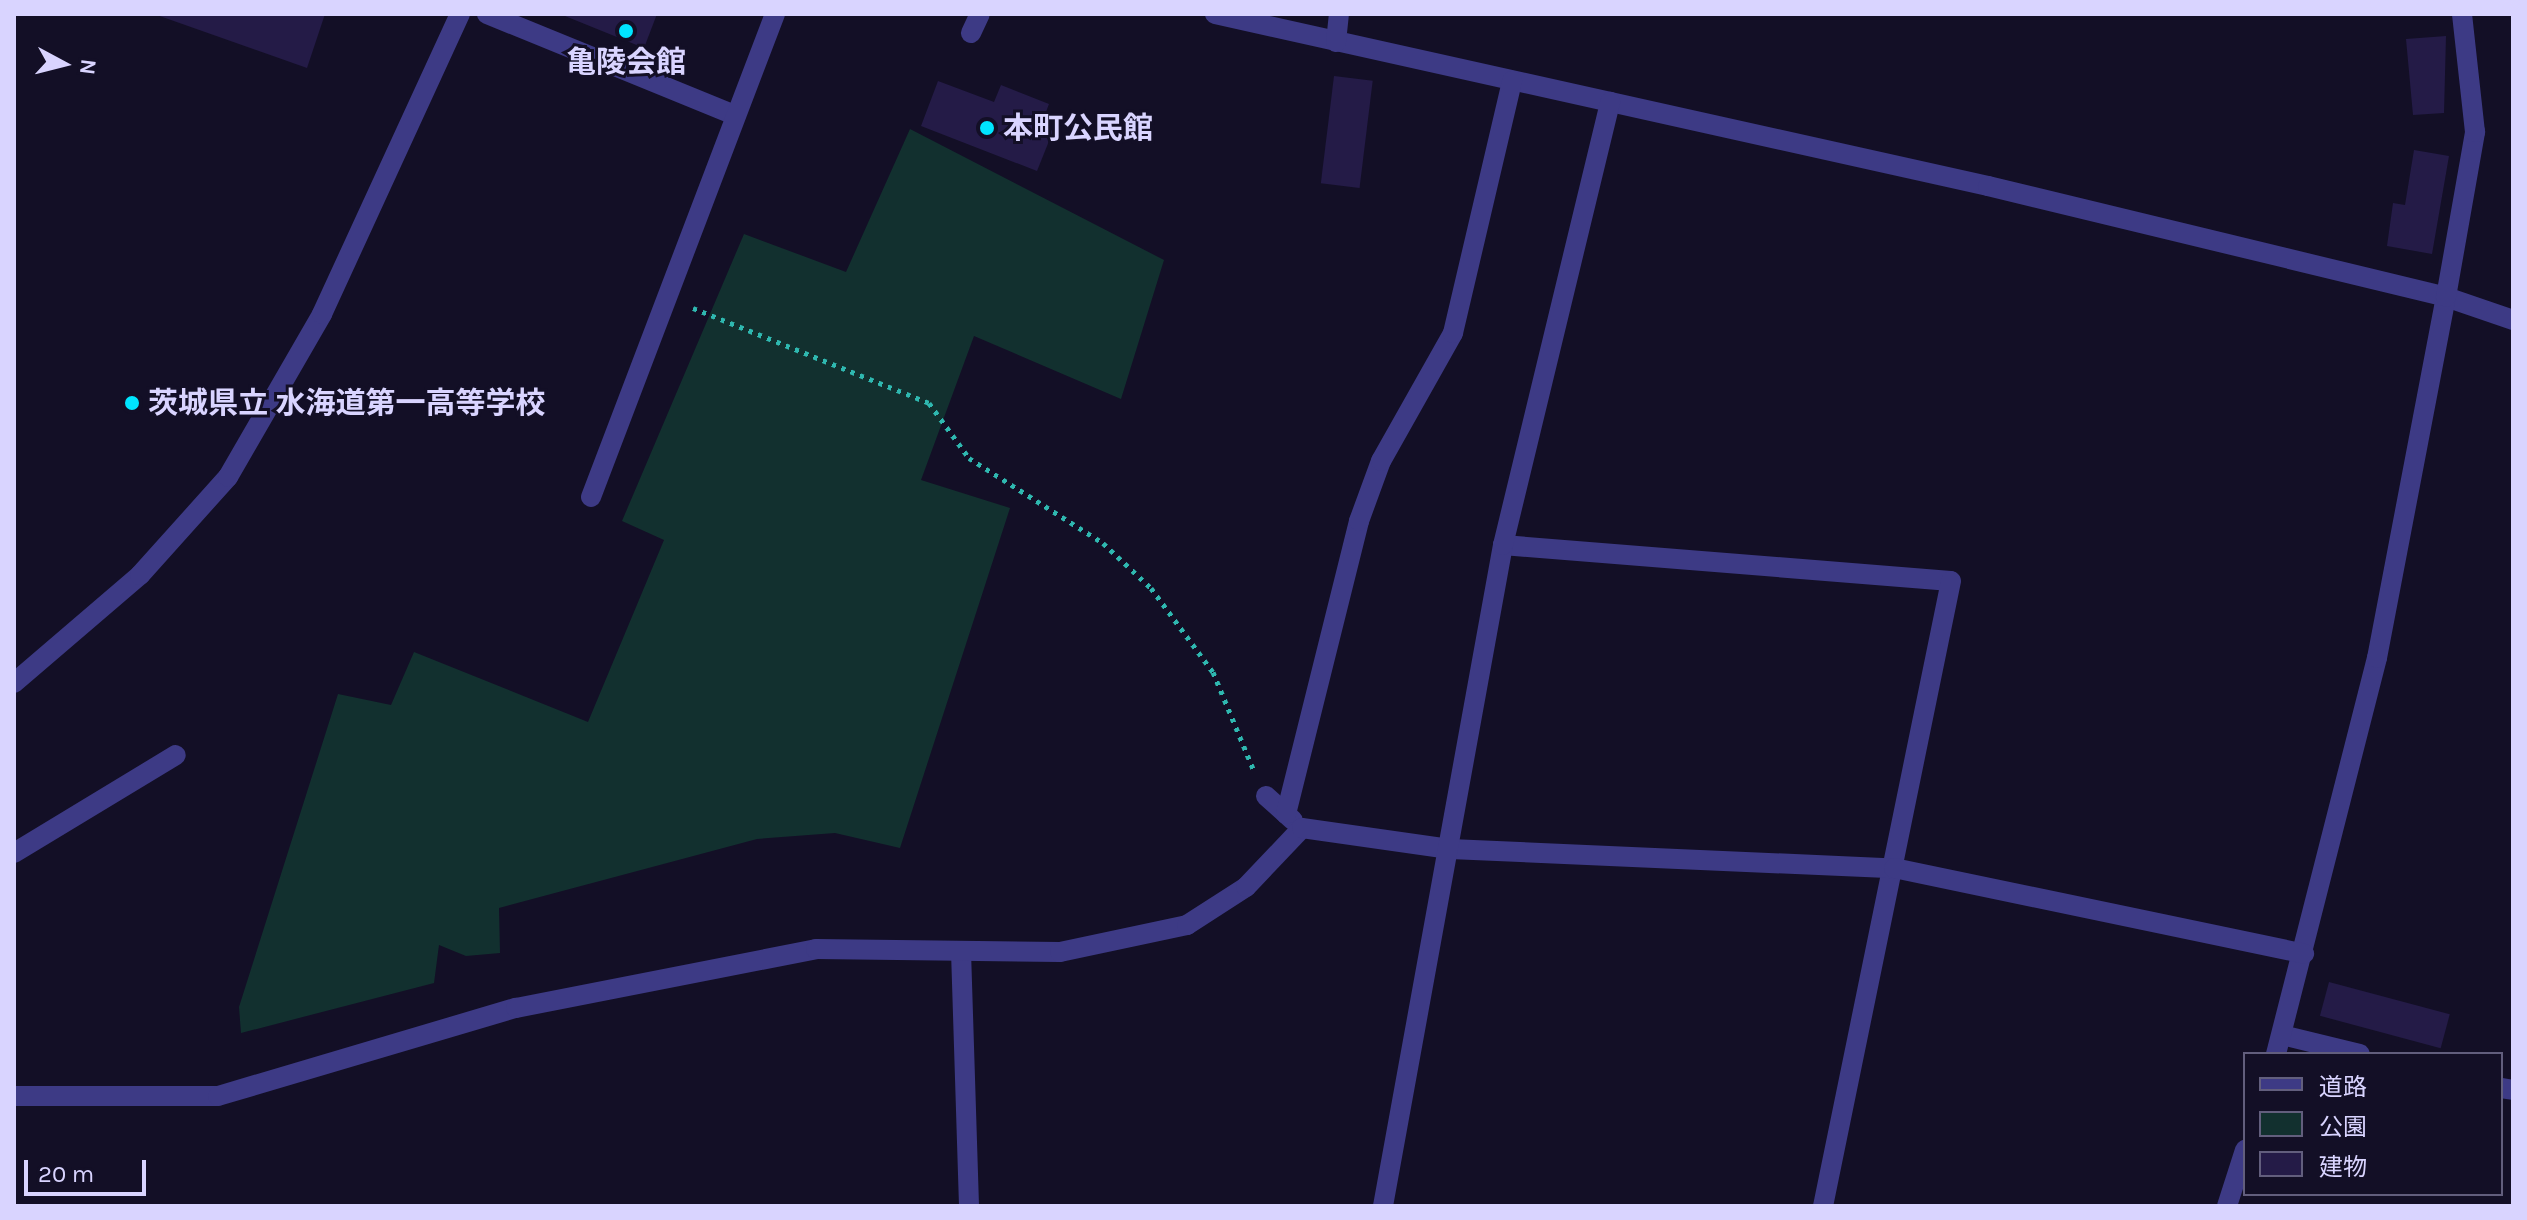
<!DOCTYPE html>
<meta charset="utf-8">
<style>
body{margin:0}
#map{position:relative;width:2527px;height:1220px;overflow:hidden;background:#130f26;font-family:Karla,"Noto Sans JP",sans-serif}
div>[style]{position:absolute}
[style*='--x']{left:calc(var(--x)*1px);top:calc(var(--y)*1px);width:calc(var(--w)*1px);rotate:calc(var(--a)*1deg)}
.green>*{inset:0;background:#12302f}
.building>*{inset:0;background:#241b47;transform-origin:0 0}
.path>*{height:5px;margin-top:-2.5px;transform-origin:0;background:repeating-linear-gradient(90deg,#2fb8b0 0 4px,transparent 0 10px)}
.minor>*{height:20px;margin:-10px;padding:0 10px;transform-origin:10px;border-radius:10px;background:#3d3a85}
.dots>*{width:22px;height:22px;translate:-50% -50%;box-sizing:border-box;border:4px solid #130f26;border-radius:50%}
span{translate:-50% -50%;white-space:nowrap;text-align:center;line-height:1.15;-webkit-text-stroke:6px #130f26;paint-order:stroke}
.poi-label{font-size:30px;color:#d9d4ff;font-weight:700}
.left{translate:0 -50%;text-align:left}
.frame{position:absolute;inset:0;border:16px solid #d9d4ff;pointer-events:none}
.legend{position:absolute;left:2243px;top:1052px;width:260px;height:144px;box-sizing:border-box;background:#130f26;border:2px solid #625e7d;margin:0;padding:10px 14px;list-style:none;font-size:24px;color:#d9d4ff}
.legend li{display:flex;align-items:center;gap:16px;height:40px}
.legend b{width:40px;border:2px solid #625e7d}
.north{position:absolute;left:24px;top:24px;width:80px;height:80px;-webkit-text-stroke:6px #130f26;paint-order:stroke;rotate:97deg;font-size:22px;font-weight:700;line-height:32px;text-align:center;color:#d9d4ff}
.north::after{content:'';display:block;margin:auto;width:28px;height:36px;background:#d9d4ff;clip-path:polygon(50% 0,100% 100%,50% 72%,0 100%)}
.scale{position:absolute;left:24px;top:1160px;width:122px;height:36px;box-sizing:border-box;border:4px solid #d9d4ff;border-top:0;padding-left:10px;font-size:24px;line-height:28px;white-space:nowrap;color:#d9d4ff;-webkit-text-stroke:6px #130f26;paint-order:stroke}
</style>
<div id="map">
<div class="green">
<div style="clip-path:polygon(910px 129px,1164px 260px,1121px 399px,974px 336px,921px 480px,1010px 508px,900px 848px,835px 833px,757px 839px,499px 908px,500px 953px,466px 956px,439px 945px,434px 983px,241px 1033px,239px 1007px,338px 694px,391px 705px,414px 652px,588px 722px,664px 540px,622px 521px,744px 234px,846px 272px)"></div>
</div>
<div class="building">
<div style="clip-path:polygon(154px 14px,325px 14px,307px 68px)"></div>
<div style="clip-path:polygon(560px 14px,657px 14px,644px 48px)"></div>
<div style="clip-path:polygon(2446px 36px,2444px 113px,2413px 115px,2406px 39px)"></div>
<div style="left:1334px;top:76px;width:39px;height:108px;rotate:7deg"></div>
<div style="clip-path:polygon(938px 81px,994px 102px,1001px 85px,1049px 104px,1041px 125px,1053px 131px,1037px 171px,921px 126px)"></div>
<div style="clip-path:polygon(2414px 150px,2449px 156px,2432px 254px,2387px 246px,2393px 203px,2405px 205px)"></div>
<div style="left:2329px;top:982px;width:125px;height:35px;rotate:15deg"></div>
</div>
<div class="path">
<div style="--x:693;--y:308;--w:254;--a:21.9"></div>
<div style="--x:929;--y:403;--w:68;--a:54"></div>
<div style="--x:969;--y:458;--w:159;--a:32.4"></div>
<div style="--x:1103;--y:543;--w:66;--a:43.2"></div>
<div style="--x:1151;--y:588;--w:104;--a:53.6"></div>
<div style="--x:1213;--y:672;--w:107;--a:67.5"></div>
</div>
<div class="minor">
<div style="--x:487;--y:14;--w:268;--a:22.2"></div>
<div style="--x:1215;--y:14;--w:792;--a:12.54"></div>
<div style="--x:1988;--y:186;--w:471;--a:13.6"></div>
<div style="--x:2446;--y:297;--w:71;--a:18.9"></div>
<div style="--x:971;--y:33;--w:21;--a:-65"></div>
<div style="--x:1336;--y:42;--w:28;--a:-84"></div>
<div style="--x:591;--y:497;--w:517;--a:-69.15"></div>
<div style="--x:1503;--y:545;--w:449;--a:4.6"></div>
<div style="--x:1951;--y:581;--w:638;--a:101.57"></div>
<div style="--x:14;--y:683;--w:166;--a:-40.6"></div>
<div style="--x:140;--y:575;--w:132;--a:-48.1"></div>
<div style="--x:228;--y:477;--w:188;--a:-60"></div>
<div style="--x:322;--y:314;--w:330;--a:-65.3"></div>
<div style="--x:1266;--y:796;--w:36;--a:42"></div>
<div style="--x:1286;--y:814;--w:302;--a:-76"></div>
<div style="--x:1359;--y:521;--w:64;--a:-69.9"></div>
<div style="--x:1381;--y:461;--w:147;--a:-60.6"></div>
<div style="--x:1453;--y:333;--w:259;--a:-76.8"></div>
<div style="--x:14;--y:853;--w:189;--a:-31.2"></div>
<div style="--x:961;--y:951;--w:255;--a:88.2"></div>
<div style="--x:2282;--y:1035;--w:80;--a:13.7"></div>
<div style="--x:2276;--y:1054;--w:409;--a:-75.7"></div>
<div style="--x:2377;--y:658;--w:368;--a:-79.2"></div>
<div style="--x:2446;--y:297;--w:168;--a:-80"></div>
<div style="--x:2475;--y:132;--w:119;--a:-96.3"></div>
<div style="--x:2501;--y:1088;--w:12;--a:9"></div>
<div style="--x:14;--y:1096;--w:204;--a:0"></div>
<div style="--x:218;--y:1096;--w:311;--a:-16.5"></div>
<div style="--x:516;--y:1008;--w:306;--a:-11.1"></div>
<div style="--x:816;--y:949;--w:244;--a:0.7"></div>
<div style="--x:1060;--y:952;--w:130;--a:-12"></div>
<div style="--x:1187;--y:925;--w:70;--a:-32.8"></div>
<div style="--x:1246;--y:887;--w:81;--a:-46.5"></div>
<div style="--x:1302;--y:828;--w:149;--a:8.1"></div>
<div style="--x:1450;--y:849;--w:444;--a:2.5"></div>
<div style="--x:1894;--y:868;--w:419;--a:11.8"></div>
<div style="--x:1383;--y:1206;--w:672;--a:-79.71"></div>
<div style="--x:1503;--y:545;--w:456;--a:-76.4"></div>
<div style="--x:2227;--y:1206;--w:59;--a:-72.2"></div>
</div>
<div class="dots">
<div style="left:626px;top:31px;background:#00e5ff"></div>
<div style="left:987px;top:128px;background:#00e5ff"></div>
<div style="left:132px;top:403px;background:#00e5ff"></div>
</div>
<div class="poi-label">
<span style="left:626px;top:62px">亀陵会館</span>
<span class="left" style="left:1003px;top:128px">本町公民館</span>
<span class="left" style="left:148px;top:403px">茨城県立 水海道第一高等学校</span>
</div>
<div class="frame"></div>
<ul class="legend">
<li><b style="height:10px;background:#3d3a85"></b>道路</li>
<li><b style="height:22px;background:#12302f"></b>公園</li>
<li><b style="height:22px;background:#241b47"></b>建物</li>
</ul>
<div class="north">N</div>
<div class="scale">20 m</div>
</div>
